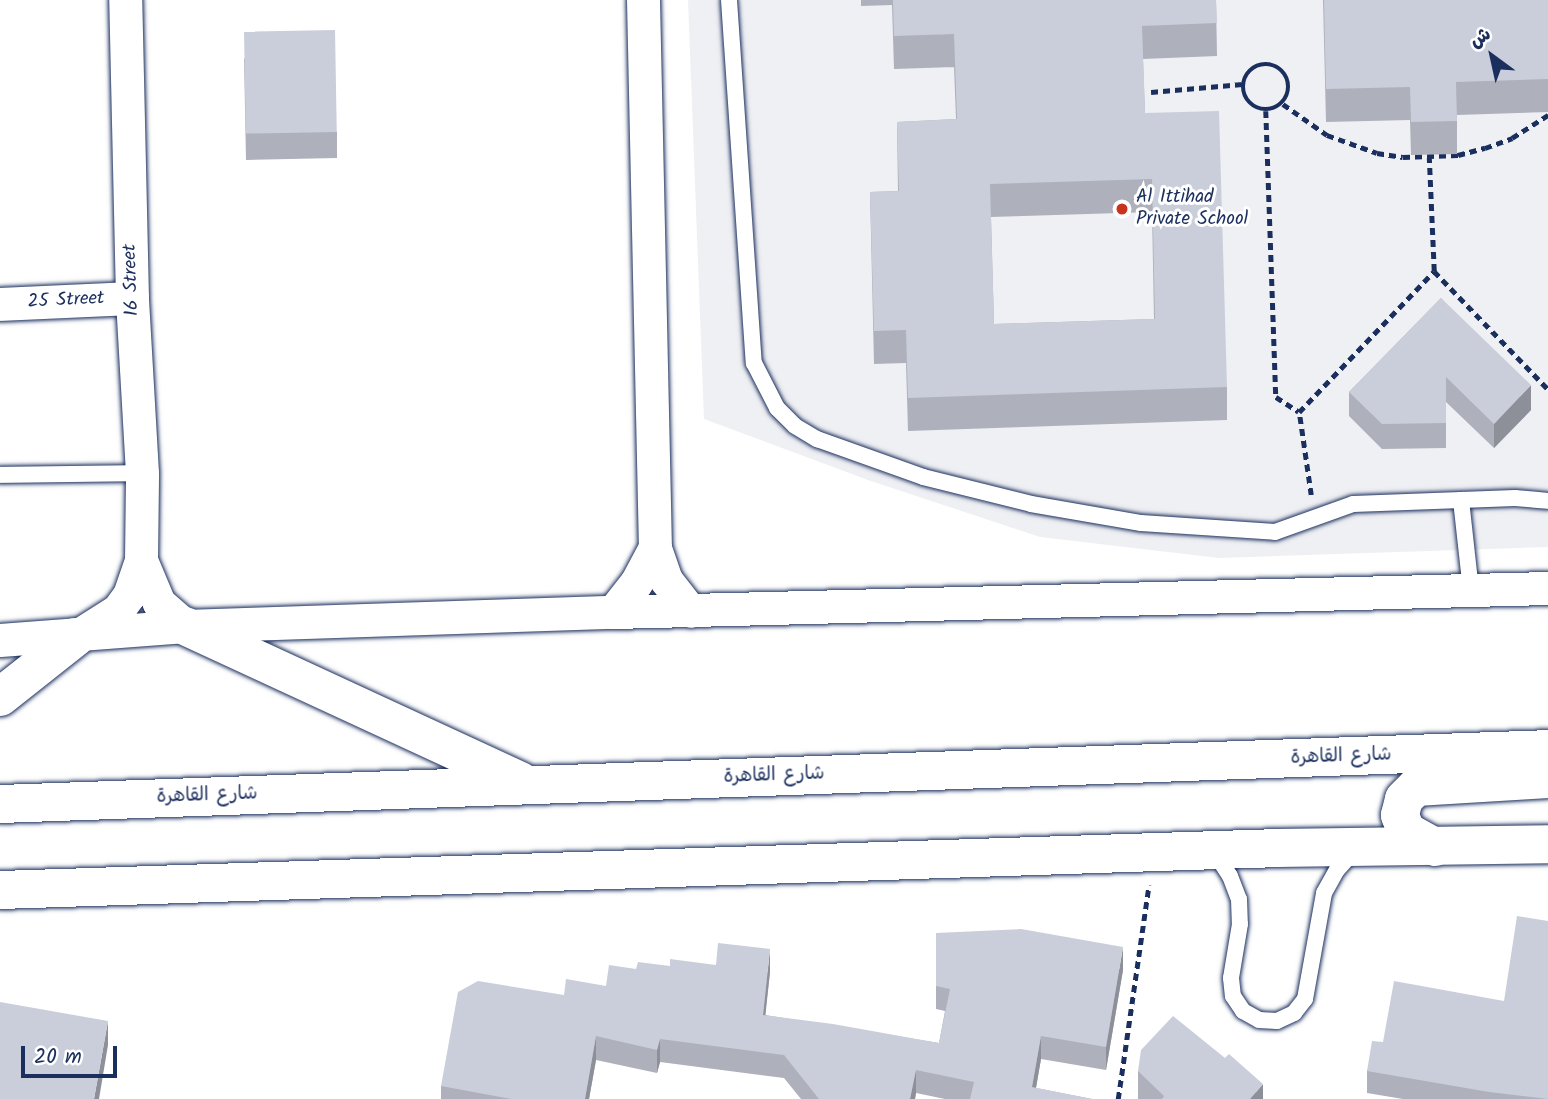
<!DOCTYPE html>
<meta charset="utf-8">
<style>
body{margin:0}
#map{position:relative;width:1548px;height:1099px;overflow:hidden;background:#fff;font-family:Kalam,"Playpen Sans Arabic",sans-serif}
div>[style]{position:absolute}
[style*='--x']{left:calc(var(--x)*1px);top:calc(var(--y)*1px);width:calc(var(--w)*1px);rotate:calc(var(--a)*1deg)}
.built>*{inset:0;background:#eff0f4}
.path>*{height:4.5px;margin-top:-2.25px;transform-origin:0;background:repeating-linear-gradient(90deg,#1b2f5e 0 7px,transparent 0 12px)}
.path>.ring{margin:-2.25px;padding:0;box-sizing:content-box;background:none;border:4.5px solid #1b2f5e;border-radius:50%}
.roads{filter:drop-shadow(0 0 2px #1b2f5e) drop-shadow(0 0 2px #1b2f5e)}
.lane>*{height:16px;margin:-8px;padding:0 8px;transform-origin:8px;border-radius:8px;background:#fff}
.street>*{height:33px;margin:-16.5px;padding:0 16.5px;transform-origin:16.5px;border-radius:16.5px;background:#fff}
.primary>*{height:38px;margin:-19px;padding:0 19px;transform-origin:19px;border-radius:19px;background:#fff}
.wall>*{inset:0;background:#aeb1bb}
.shaded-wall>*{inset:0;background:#8d9099}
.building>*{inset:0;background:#caceda;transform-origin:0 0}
.dots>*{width:19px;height:19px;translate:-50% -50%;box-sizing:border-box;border:4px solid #fff;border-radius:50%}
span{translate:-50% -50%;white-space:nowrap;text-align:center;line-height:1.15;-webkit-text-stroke:6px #fff;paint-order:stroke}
.poi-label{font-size:19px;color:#1b2f5e}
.left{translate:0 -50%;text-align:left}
.street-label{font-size:19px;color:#1b2f5e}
.north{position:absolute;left:1457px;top:21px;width:70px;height:70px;-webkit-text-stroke:5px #fff;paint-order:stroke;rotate:327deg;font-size:19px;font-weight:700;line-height:28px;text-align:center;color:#1b2f5e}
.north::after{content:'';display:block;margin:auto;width:24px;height:32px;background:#1b2f5e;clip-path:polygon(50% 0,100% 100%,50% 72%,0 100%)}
.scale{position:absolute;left:21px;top:1046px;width:96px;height:32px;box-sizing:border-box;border:4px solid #1b2f5e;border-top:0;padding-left:9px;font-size:21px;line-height:24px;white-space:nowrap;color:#1b2f5e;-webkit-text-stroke:5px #fff;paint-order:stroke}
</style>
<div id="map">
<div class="built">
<div style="clip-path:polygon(688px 0,1548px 0,1548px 547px,1219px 558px,1040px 537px,868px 480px,704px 419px)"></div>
</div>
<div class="path">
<div class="ring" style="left:1243px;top:64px;width:41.5px;height:41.5px"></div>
<div style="--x:1151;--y:92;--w:92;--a:-5"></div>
<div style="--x:1283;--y:104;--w:54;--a:35.2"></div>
<div style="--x:1327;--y:135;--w:53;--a:19.8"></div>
<div style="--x:1377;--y:153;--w:26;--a:9"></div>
<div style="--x:1403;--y:157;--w:55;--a:-2.1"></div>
<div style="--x:1458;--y:155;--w:28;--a:-15"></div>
<div style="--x:1485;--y:148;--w:29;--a:-20"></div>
<div style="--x:1512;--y:138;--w:43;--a:-32.6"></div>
<div style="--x:1266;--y:111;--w:286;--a:88"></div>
<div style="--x:1276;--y:397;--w:27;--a:33"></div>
<div style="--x:1434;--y:271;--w:164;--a:46"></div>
<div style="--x:1311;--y:495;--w:84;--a:-98.2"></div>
<div style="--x:1299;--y:412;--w:195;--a:-46.2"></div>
<div style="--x:1434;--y:271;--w:113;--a:-92.5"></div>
<div style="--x:1118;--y:1099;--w:216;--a:-81.8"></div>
</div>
<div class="roads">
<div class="lane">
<div style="--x:729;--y:0;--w:364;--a:86.1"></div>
<div style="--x:754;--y:363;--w:51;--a:62.9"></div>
<div style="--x:777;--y:408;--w:25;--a:45"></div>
<div style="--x:795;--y:426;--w:26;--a:31"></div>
<div style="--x:817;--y:439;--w:113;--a:19.7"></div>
<div style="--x:923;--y:477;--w:111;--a:14"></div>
<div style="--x:1031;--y:504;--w:112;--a:9.8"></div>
<div style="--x:1141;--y:523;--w:134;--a:3.8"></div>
<div style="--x:1275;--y:532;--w:83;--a:-19.7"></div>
<div style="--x:1353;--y:504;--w:162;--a:-2.1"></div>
<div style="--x:1515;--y:498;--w:33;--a:5"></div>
<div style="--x:0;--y:475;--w:142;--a:-0.8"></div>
<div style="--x:1461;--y:500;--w:92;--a:83.7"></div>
<div style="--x:1215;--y:853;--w:27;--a:57"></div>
<div style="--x:1230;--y:876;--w:25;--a:69"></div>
<div style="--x:1239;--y:899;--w:25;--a:88"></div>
<div style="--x:1240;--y:924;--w:55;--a:99.5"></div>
<div style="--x:1231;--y:978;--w:18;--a:84"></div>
<div style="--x:1233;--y:996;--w:18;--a:56"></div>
<div style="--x:1243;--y:1011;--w:18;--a:29"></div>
<div style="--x:1259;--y:1020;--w:18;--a:3"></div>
<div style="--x:1277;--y:1021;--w:19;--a:-25"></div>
<div style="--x:1294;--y:1013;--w:18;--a:-52"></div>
<div style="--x:1305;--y:999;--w:108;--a:-79.8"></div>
<div style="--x:1324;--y:893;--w:26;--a:-61"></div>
<div style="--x:1337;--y:870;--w:25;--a:-48"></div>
</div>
<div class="street">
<div style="--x:643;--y:0;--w:548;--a:88.75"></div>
<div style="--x:655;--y:548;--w:34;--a:71"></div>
<div style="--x:666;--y:580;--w:39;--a:52"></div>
<div style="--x:0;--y:304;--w:132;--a:-2.6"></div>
<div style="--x:141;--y:560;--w:47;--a:67.3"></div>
<div style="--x:159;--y:603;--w:35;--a:41"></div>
<div style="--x:613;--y:612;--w:37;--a:-52"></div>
<div style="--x:636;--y:583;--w:40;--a:-62"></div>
<div style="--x:82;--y:633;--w:43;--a:-32.6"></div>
<div style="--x:118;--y:610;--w:19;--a:-54"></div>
<div style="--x:129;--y:595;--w:37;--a:-71"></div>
<div style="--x:141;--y:560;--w:87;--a:-89.3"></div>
<div style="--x:142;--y:473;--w:175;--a:-93.3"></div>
<div style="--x:132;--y:298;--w:298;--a:-91.3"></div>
<div style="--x:0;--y:640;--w:186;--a:-4.3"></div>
<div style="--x:185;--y:626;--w:428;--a:-1.9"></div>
<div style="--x:613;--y:612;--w:935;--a:-1.47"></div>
</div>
<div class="primary">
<div style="--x:185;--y:626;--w:370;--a:24.8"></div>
<div style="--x:0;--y:697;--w:97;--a:-38.3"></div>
<div style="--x:0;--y:804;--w:1549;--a:-2.03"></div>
<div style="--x:1435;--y:847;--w:33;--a:-151"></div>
<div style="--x:1406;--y:831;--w:17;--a:-111"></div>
<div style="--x:1400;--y:815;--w:16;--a:-76"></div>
<div style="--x:1404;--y:799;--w:17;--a:-45"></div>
<div style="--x:1416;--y:787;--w:132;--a:-3.5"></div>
<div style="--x:0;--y:890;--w:1278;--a:-1.88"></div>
<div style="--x:1277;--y:848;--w:271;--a:-0.8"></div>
</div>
</div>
<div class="wall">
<div style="clip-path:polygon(evenodd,861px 0,1216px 0,1217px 56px,1143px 59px,1145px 113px,1227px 387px,1227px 420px,908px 431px,906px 363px,874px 364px,870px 192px,898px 191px,897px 122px,956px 119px,954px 67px,894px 69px,892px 5px,861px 6px,861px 0,1152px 212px,1154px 319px,994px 324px,991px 217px,1152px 212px)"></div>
<div style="clip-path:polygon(1323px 0,1548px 0,1548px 112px,1457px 115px,1457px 154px,1411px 155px,1410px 120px,1326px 122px)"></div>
<div style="clip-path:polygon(244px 58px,337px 132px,337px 158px,246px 160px)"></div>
<div style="clip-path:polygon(1441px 298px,1531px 410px,1494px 448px,1446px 402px,1446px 448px,1382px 449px,1349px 416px,1349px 392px)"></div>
<div style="clip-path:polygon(936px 933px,1123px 970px,1106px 1070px,1041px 1059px,1036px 1088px,1092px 1099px,945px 1099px,916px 1093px,915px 1099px,801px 1099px,784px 1078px,660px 1062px,657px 1073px,596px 1060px,589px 1099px,441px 1099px,441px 1086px,564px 995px,606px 986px,636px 969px,670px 966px,770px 972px,765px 1015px,939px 1043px,945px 1011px,936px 1009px)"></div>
<div style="clip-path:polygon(1504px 1001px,1548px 1099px,1403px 1099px,1367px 1093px,1367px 1071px,1383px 1042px)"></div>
<div style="clip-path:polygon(1225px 1058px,1263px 1099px,1138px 1099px,1138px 1071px)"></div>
</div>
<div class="shaded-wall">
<div style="clip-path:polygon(1531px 385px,1531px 410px,1494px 448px,1494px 424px)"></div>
<div style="clip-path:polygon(1123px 947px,1123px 970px,1106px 1070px,1106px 1047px)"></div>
<div style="clip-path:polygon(770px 949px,770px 972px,763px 1038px,763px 1015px)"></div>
<div style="clip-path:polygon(108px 1021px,108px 1045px,99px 1099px,94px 1099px)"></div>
<div style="clip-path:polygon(596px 1036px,596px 1060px,589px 1099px,585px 1099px)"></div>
<div style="clip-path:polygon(1041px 1036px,1041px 1059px,1034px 1099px,1032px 1087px)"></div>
<div style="clip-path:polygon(660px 1039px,660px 1062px,657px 1073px,657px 1050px)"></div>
<div style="clip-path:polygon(916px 1070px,916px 1093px,915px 1099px,910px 1099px)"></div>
<div style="clip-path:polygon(1263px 1084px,1263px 1099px,1250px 1099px)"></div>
</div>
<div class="building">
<div style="clip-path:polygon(evenodd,893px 0,1216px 0,1217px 23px,1142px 26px,1145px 113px,1219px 111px,1227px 387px,908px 398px,906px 330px,874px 331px,870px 192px,899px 191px,897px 122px,957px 119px,954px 34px,894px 36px,893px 0,1152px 179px,1155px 319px,994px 324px,990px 184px,1152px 179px)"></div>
<div style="clip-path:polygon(1324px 0,1548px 0,1548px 79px,1456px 82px,1457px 121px,1411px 122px,1410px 87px,1326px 89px)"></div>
<div style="left:335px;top:30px;width:102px;height:91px;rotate:89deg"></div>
<div style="clip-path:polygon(1441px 298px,1531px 385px,1494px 424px,1446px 377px,1446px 423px,1382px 424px,1349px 392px)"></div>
<div style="clip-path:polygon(1517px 916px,1548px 921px,1548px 1099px,1489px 1092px,1367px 1071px,1372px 1041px,1383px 1042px,1394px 981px,1504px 1001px)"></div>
<div style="clip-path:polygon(1021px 929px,1123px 947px,1106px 1047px,1041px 1036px,1032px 1087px,1092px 1099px,970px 1099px,974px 1082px,916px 1070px,910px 1099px,819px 1099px,784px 1055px,660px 1039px,657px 1050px,596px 1036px,585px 1099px,512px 1099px,441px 1086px,458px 992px,478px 981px,564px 995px,566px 979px,606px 986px,609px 965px,636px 969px,638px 962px,670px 966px,670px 959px,716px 965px,718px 943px,770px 949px,763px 1015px,833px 1024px,939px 1043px,950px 989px,936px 986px,936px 933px)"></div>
<div style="clip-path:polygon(0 1002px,108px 1021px,94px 1099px,0 1099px)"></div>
<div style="clip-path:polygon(1173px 1016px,1225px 1058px,1229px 1054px,1263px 1084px,1250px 1099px,1162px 1099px,1164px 1096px,1138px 1071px,1141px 1050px)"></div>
</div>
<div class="dots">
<div style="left:1122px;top:209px;background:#c8321e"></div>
</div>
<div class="poi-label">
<span class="left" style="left:1136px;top:209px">Al Ittihad<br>Private School</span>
</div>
<div class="street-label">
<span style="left:132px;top:280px;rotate:-92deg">16 Street</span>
<span style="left:66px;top:301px;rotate:-3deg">25 Street</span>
<span style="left:1341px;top:757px;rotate:-2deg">شارع القاهرة</span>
<span style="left:774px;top:776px;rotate:-2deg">شارع القاهرة</span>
<span style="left:207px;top:796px;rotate:-2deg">شارع القاهرة</span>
</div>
<div class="north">ش</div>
<div class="scale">20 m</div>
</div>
